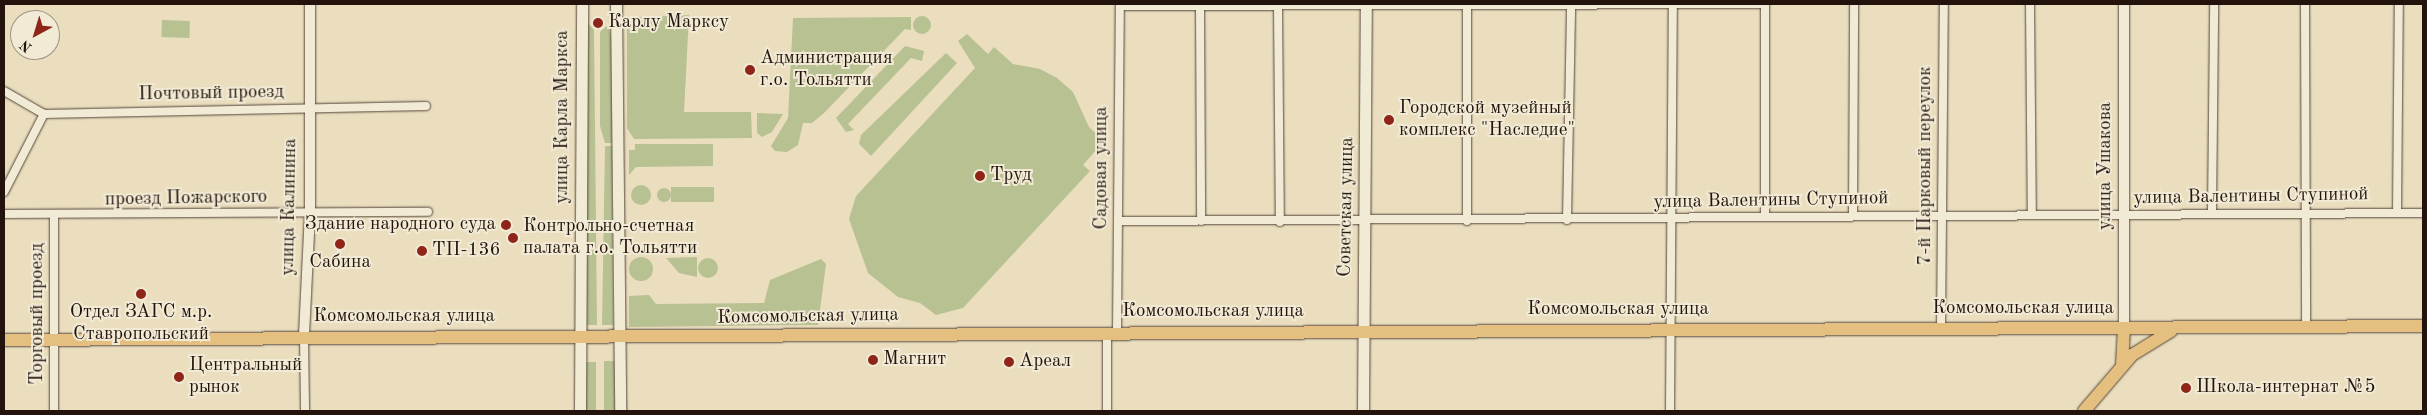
<!DOCTYPE html>
<meta charset="utf-8">
<style>
body{margin:0}
#map{position:relative;width:2427px;height:415px;overflow:hidden;background:#eadebf;font-family:"Old Standard TT",serif}
div>[style]{position:absolute}
[style*='--x']{left:calc(var(--x)*1px);top:calc(var(--y)*1px);width:calc(var(--w)*1px);rotate:calc(var(--a)*1deg)}
.green>*{inset:0;background:#b8c191;transform-origin:0 0}
.round{border-radius:50%}
.roads{filter:drop-shadow(0 0 1px #554639) drop-shadow(0 0 1px #554639)}
.minor>*{height:8px;margin:-4px;padding:0 4px;transform-origin:4px;border-radius:4px;background:#f1ead5}
.tertiary>*{height:10px;margin:-5px;padding:0 5px;transform-origin:5px;border-radius:5px;background:#f1ead5}
.secondary>*{height:11px;margin:-5.5px;padding:0 5.5px;transform-origin:5.5px;border-radius:5.5px;background:#f1ead5}
.primary>*{height:12px;margin:-6px;padding:0 6px;transform-origin:6px;border-radius:6px;background:#e5bf80}
.dots>*{width:14px;height:14px;translate:-50% -50%;box-sizing:border-box;border:2px solid #f1ead5;border-radius:50%}
span{translate:-50% -50%;white-space:nowrap;text-align:center;line-height:1.15;-webkit-text-stroke:4px #f1ead5;paint-order:stroke}
.poi-label{font-size:19px;color:#23130c}
.left{translate:0 -50%;text-align:left}
.right{translate:-100% -50%;text-align:right}
.street-label{font-size:19px;color:#23130c}
.frame{position:absolute;inset:0;border:5px solid #23130c;pointer-events:none}
.north{position:absolute;left:10px;top:10px;width:50px;height:50px;box-sizing:border-box;background:#f1ead5;border:1px solid #9f9485;border-radius:50%;rotate:219deg;font-size:14px;font-weight:700;line-height:20px;text-align:center;color:#23130c}
.north::after{content:'';display:block;margin:auto;width:18px;height:22px;background:#8f2418;clip-path:polygon(50% 0,100% 100%,50% 72%,0 100%)}
</style>
<div id="map">
<div class="green">
<div style="clip-path:polygon(689px 15px,684px 112px,751px 112px,752px 138px,634px 139px,627px 128px,627px 17px)"></div>
<div class="round" style="left:913px;top:16px;width:18px;height:18px"></div>
<div style="clip-path:polygon(911px 17px,911px 30px,905px 29px,824px 113px,812px 123px,803px 123px,798px 145px,787px 152px,775px 151px,771px 146px,788px 118px,793px 18px)"></div>
<div style="left:162px;top:20px;width:28px;height:17px;rotate:2deg"></div>
<div style="clip-path:polygon(587px 22px,594px 30px,597px 325px,587px 325px)"></div>
<div style="clip-path:polygon(608px 25px,612px 38px,612px 143px,605px 143px,600px 126px,600px 32px)"></div>
<div style="clip-path:polygon(967px 34px,988px 54px,994px 47px,1013px 64px,1040px 69px,1057px 78px,1073px 92px,1089px 127px,1104px 141px,1083px 165px,1090px 171px,963px 308px,936px 315px,920px 303px,898px 297px,868px 273px,849px 219px,856px 196px,975px 68px,958px 41px)"></div>
<div style="clip-path:polygon(905px 46px,924px 51px,922px 61px,911px 58px,848px 124px,854px 130px,846px 132px,836px 118px)"></div>
<div style="clip-path:polygon(946px 53px,957px 63px,871px 156px,859px 144px,861px 135px)"></div>
<div style="clip-path:polygon(757px 113px,783px 114px,772px 132px,762px 137px,757px 133px)"></div>
<div style="clip-path:polygon(635px 144px,713px 144px,713px 166px,636px 167px,629px 175px,629px 150px,635px 150px)"></div>
<div style="clip-path:polygon(605px 146px,612px 146px,613px 325px,602px 325px)"></div>
<div class="round" style="left:631px;top:185px;width:20px;height:20px"></div>
<div style="left:671px;top:187px;width:43px;height:15px"></div>
<div class="round" style="left:657px;top:188px;width:14px;height:14px"></div>
<div style="clip-path:polygon(697px 257px,697px 277px,679px 273px,666px 258px)"></div>
<div class="round" style="left:629px;top:257px;width:24px;height:24px"></div>
<div class="round" style="left:698px;top:258px;width:20px;height:20px"></div>
<div style="clip-path:polygon(821px 259px,826px 264px,818px 325px,629px 327px,629px 296px,649px 295px,656px 304px,764px 303px,770px 280px)"></div>
<div style="left:604px;top:361px;width:11px;height:50px"></div>
<div style="left:585px;top:362px;width:11px;height:49px"></div>
</div>
<div class="roads">
<div class="minor">
<div style="--x:1765;--y:4;--w:213;--a:90"></div>
<div style="--x:2030;--y:4;--w:210;--a:89.5"></div>
<div style="--x:2305;--y:4;--w:322;--a:89.8"></div>
<div style="--x:1120;--y:6;--w:643;--a:-0.18"></div>
<div style="--x:1200;--y:6;--w:215;--a:89.7"></div>
<div style="--x:1278;--y:7;--w:215;--a:89.5"></div>
<div style="--x:1467;--y:7;--w:214;--a:90"></div>
<div style="--x:4;--y:91;--w:46;--a:29.9"></div>
<div style="--x:44;--y:114;--w:382;--a:-1.2"></div>
<div style="--x:4;--y:192;--w:88;--a:-62.9"></div>
<div style="--x:2212;--y:212;--w:208;--a:-89.4"></div>
<div style="--x:2397;--y:213;--w:209;--a:-89.5"></div>
<div style="--x:4;--y:214;--w:424;--a:-0.3"></div>
<div style="--x:1853;--y:216;--w:212;--a:-89.7"></div>
<div style="--x:1567;--y:220;--w:214;--a:-88.9"></div>
<div style="--x:1118;--y:221;--w:1305;--a:-0.35"></div>
<div style="--x:1941;--y:329;--w:325;--a:-89.5"></div>
<div style="--x:1117;--y:332;--w:328;--a:-89.5"></div>
<div style="--x:304;--y:336;--w:75;--a:89.2"></div>
<div style="--x:54;--y:411;--w:195;--a:-90"></div>
<div style="--x:1107;--y:411;--w:79;--a:-90"></div>
<div style="--x:1670;--y:411;--w:407;--a:-89.6"></div>
</div>
<div class="tertiary">
<div style="--x:2124;--y:4;--w:324;--a:90"></div>
<div style="--x:304;--y:335;--w:122;--a:-87.2"></div>
<div style="--x:310;--y:213;--w:209;--a:-90"></div>
</div>
<div class="secondary">
<div style="--x:616;--y:4;--w:407;--a:89.4"></div>
<div style="--x:580;--y:411;--w:407;--a:-89.7"></div>
<div style="--x:1363;--y:411;--w:407;--a:-89.6"></div>
</div>
<div class="primary">
<div style="--x:4;--y:340;--w:2419;--a:-0.33"></div>
<div style="--x:2122;--y:366;--w:38;--a:-87"></div>
<div style="--x:2084;--y:411;--w:74;--a:-49.4"></div>
<div style="--x:2132;--y:355;--w:46;--a:-31.6"></div>
</div>
</div>
<div class="dots">
<div style="left:598px;top:23px;background:#8f2418"></div>
<div style="left:750px;top:70px;background:#8f2418"></div>
<div style="left:1389px;top:120px;background:#8f2418"></div>
<div style="left:980px;top:176px;background:#8f2418"></div>
<div style="left:506px;top:225px;background:#8f2418"></div>
<div style="left:513px;top:238px;background:#8f2418"></div>
<div style="left:340px;top:244px;background:#8f2418"></div>
<div style="left:422px;top:251px;background:#8f2418"></div>
<div style="left:141px;top:294px;background:#8f2418"></div>
<div style="left:873px;top:360px;background:#8f2418"></div>
<div style="left:1009px;top:362px;background:#8f2418"></div>
<div style="left:179px;top:377px;background:#8f2418"></div>
<div style="left:2186px;top:388px;background:#8f2418"></div>
</div>
<div class="poi-label">
<span class="left" style="left:608px;top:23px">Карлу Марксу</span>
<span class="left" style="left:760px;top:70px">Администрация<br>г.о. Тольятти</span>
<span class="left" style="left:1399px;top:120px">Городской музейный<br>комплекс "Наследие"</span>
<span class="left" style="left:990px;top:176px">Труд</span>
<span class="right" style="left:496px;top:225px">Здание народного суда</span>
<span class="left" style="left:523px;top:238px">Контрольно-счетная<br>палата г.о. Тольятти</span>
<span class="left" style="left:432px;top:251px">ТП-136</span>
<span style="left:340px;top:263px">Сабина</span>
<span style="left:141px;top:324px">Отдел ЗАГС м.р.<br>Ставропольский</span>
<span class="left" style="left:883px;top:360px">Магнит</span>
<span class="left" style="left:1019px;top:362px">Ареал</span>
<span class="left" style="left:189px;top:377px">Центральный<br>рынок</span>
<span class="left" style="left:2196px;top:388px">Школа-интернат №5</span>
</div>
<div class="street-label">
<span style="left:211px;top:94px;rotate:-1deg">Почтовый проезд</span>
<span style="left:563px;top:117px;rotate:-90deg">улица Карла Маркса</span>
<span style="left:1926px;top:166px;rotate:-90deg">7-й Парковый переулок</span>
<span style="left:2106px;top:166px;rotate:-90deg">улица Ушакова</span>
<span style="left:1102px;top:168px;rotate:-90deg">Садовая улица</span>
<span style="left:2251px;top:197px;rotate:-1deg">улица Валентины Ступиной</span>
<span style="left:186px;top:199px;rotate:-1deg">проезд Пожарского</span>
<span style="left:1771px;top:201px;rotate:-1deg">улица Валентины Ступиной</span>
<span style="left:290px;top:207px;rotate:-89deg">улица Калинина</span>
<span style="left:1347px;top:207px;rotate:-89deg">Советская улица</span>
<span style="left:2023px;top:309px">Комсомольская улица</span>
<span style="left:1618px;top:310px">Комсомольская улица</span>
<span style="left:1213px;top:312px">Комсомольская улица</span>
<span style="left:38px;top:314px;rotate:-90deg">Торговый проезд</span>
<span style="left:404px;top:317px">Комсомольская улица</span>
<span style="left:808px;top:317px;rotate:-1deg">Комсомольская улица</span>
</div>
<div class="frame"></div>
<div class="north">N</div>
</div>
